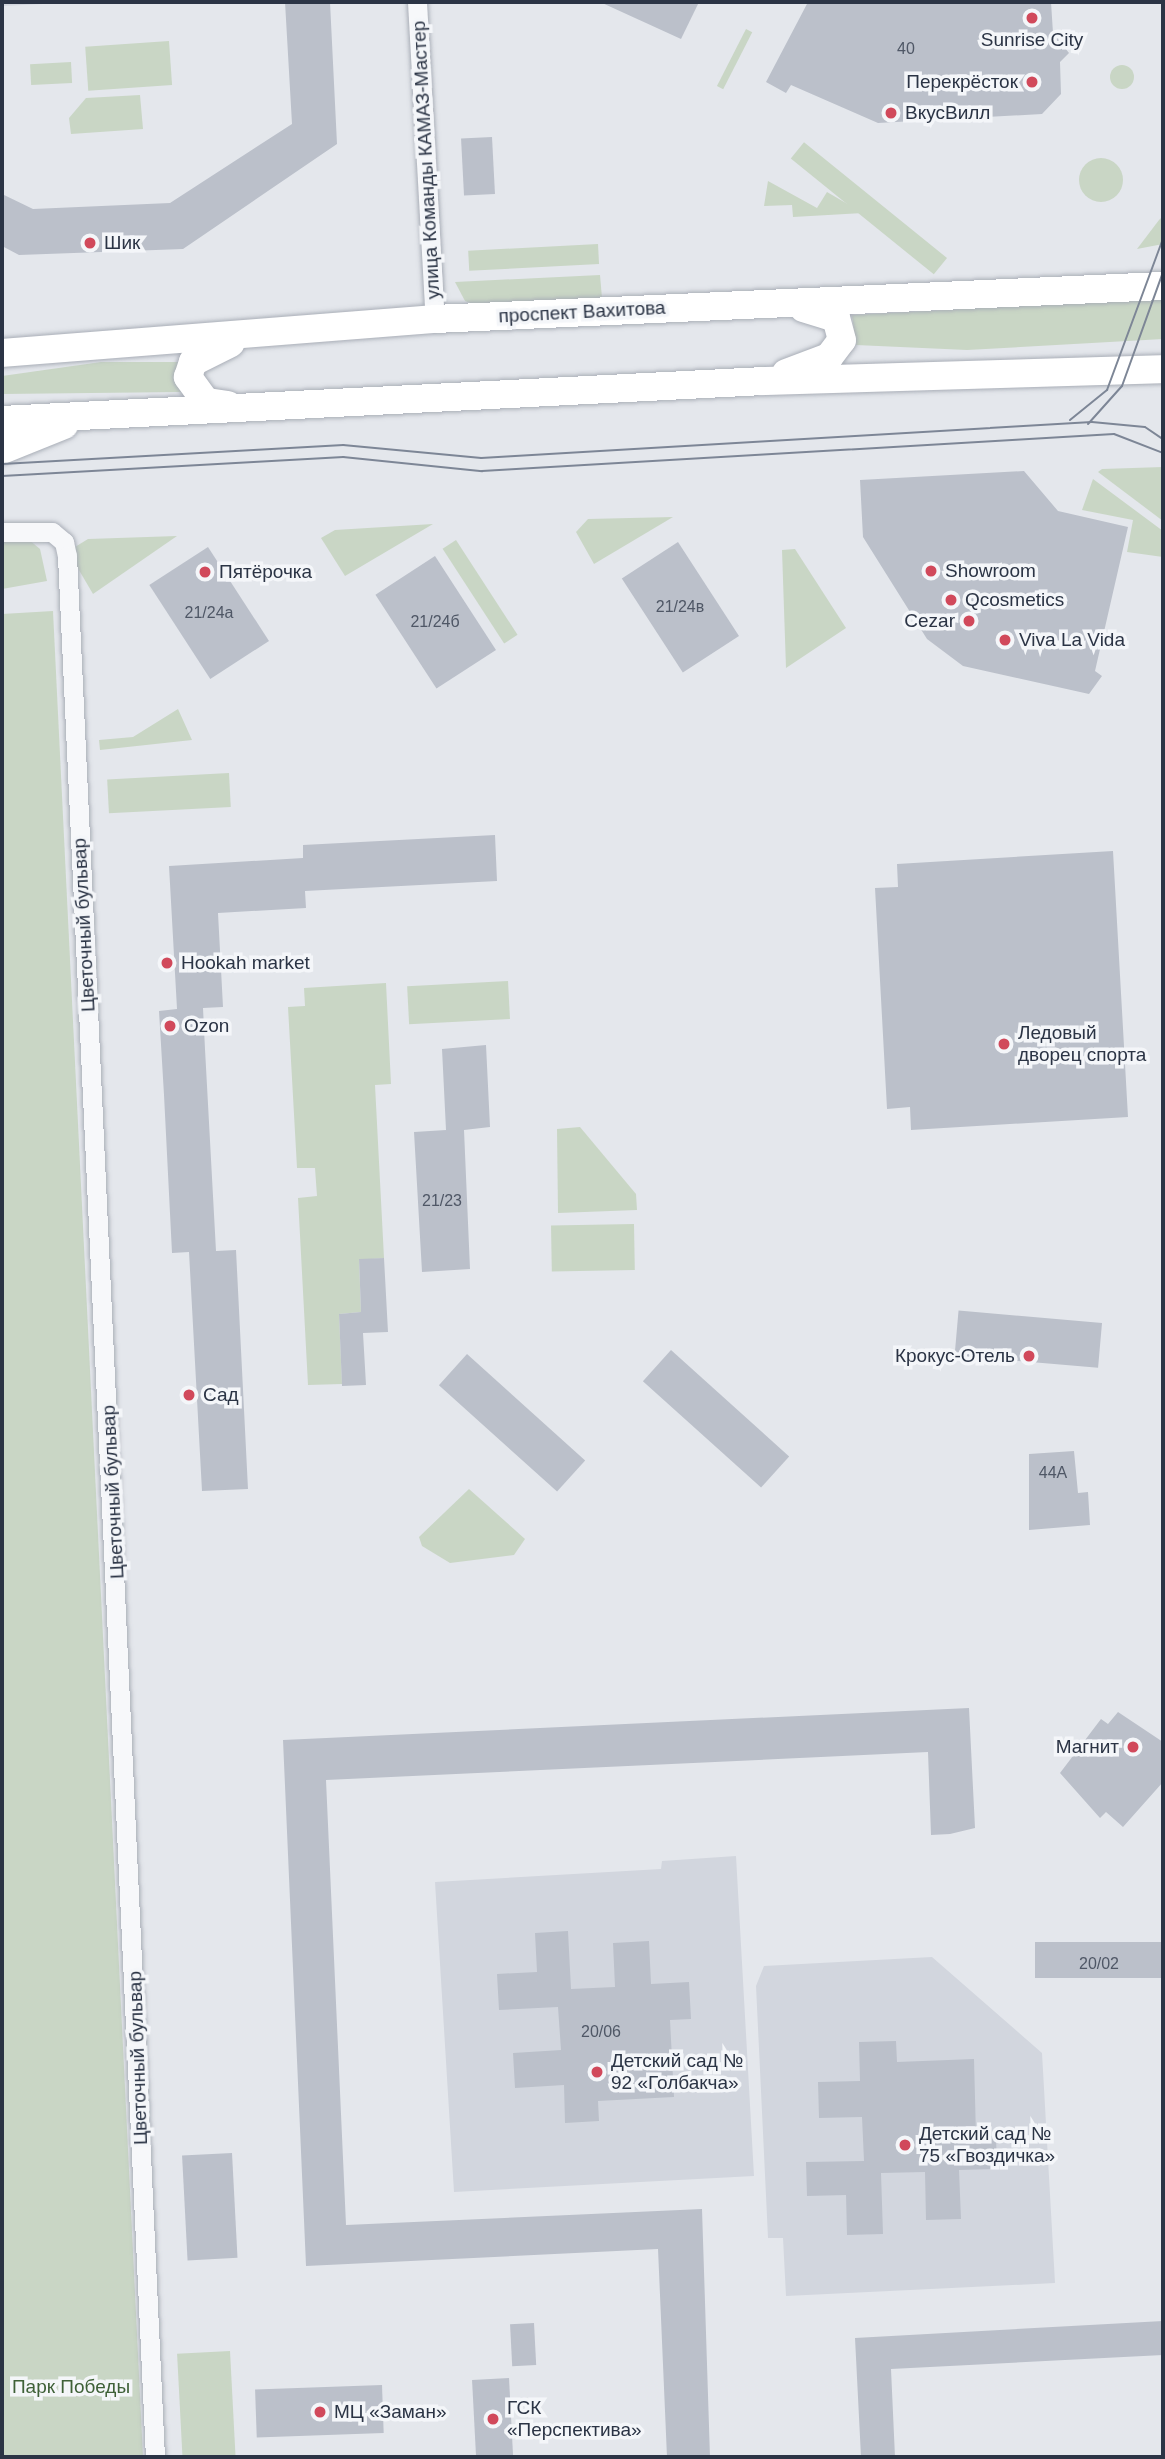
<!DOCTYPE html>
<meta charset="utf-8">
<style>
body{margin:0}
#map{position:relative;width:1165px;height:2459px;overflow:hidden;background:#e4e7ec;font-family:Arial,sans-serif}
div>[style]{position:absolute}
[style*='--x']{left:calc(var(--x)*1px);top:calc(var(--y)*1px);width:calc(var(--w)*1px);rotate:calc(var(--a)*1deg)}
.built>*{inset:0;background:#d2d6de}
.green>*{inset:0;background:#c9d6c5;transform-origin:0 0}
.round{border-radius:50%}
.building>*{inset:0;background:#bbc0ca;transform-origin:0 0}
.roads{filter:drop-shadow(0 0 2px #a9aeb7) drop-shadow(0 0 2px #a9aeb7)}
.minor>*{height:19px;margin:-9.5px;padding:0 9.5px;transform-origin:9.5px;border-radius:9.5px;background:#f7f8fa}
.secondary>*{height:28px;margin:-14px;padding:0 14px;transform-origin:14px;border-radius:14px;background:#fff}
.tram>*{height:2px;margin:-1px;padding:0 1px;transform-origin:1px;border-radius:1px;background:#7d8696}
.dots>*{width:19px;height:19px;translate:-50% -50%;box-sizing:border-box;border:4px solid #f4f6f9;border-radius:50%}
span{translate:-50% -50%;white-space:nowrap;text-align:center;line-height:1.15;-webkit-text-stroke:7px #f4f6f9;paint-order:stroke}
.number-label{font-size:16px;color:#4f5766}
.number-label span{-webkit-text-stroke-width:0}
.poi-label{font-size:19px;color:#2b3445}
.right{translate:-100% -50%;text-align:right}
.left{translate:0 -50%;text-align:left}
.street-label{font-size:19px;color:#2b3445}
.park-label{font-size:19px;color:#3f6138}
.frame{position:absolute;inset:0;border:4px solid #2b3445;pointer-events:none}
</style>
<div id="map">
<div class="built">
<div style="clip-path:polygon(2px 2px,84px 2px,2px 6px)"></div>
<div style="clip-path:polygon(736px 1856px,754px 2176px,454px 2192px,435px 1882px,661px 1869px,662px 1861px)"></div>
<div style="clip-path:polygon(932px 1957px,1042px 2053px,1055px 2283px,786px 2296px,783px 2238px,768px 2238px,756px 1986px,764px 1966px)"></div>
</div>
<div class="green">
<div style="left:746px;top:29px;width:7px;height:64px;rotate:27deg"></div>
<div style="left:169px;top:41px;width:44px;height:84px;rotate:86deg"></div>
<div style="left:71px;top:62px;width:21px;height:41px;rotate:87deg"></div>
<div class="round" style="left:1110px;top:65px;width:24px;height:24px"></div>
<div style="clip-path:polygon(140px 95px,143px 129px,71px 134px,69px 118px,86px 98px)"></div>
<div class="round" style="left:1079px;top:158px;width:44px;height:44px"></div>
<div style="clip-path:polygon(768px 181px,817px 208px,827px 192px,863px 213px,793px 217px,792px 205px,764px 206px)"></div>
<div style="clip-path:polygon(1163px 216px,1163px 244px,1137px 249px,1159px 220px)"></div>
<div style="left:598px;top:244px;width:20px;height:130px;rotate:87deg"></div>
<div style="left:947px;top:258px;width:21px;height:184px;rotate:129deg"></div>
<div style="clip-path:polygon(600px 275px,602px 298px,478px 306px,465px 301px,455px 282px)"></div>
<div style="clip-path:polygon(1163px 298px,1163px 339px,967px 350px,856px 345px,852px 315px)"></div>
<div style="clip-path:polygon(101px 362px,179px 362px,181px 392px,2px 394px,2px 376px)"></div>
<div style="clip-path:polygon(1163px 467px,1163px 521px,1098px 472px,1102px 469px)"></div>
<div style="clip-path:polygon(1093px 479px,1163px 531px,1163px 557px,1127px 552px,1133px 520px,1082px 510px)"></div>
<div style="clip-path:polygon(673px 517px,594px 564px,576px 532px,588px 519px)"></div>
<div style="clip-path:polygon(433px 524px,345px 576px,321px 538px,335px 530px)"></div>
<div style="clip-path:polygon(177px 536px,93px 594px,76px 565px,75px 547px,88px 539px)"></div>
<div style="clip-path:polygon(28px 539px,40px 549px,47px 581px,2px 589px,2px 540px)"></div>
<div style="left:456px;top:540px;width:113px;height:16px;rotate:57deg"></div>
<div style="clip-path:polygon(795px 549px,846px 628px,786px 668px,782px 550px)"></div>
<div style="clip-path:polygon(53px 611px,143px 2457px,2px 2457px,2px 614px)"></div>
<div style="clip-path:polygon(178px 709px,192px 740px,100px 750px,99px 740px,133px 737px)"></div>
<div style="left:229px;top:773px;width:34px;height:122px;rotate:87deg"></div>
<div style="left:508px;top:981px;width:38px;height:101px;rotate:87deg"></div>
<div style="clip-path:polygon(386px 983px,391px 1084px,375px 1085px,384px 1258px,359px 1260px,361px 1312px,339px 1314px,342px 1384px,308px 1385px,298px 1198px,317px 1196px,315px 1168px,297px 1168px,288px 1007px,305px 1006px,304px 988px)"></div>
<div style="clip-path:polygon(580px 1127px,636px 1194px,637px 1210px,558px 1213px,557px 1129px)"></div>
<div style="left:634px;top:1224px;width:46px;height:83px;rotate:89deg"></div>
<div style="clip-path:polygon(469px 1489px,525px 1539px,514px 1555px,450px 1563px,422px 1546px,419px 1537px)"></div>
<div style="left:230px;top:2351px;width:106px;height:53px;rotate:87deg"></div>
</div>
<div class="building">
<div style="clip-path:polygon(285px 2px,330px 2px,337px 144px,183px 249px,19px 255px,2px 246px,2px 194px,33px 209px,170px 203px,292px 124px)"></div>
<div style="clip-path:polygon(600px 2px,699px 2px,681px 39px)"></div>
<div style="clip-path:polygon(808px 2px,1051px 2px,1053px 33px,1069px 53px,1060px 62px,1061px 94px,1042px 114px,878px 123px,791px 85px,786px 93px,766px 82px)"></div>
<div style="left:492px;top:137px;width:57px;height:31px;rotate:87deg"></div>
<div style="clip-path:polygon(1024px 471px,1058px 511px,1128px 527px,1095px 671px,1102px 676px,1089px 694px,963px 666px,927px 639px,863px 537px,860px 480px)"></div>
<div style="left:678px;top:542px;width:112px;height:67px;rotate:57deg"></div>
<div style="left:208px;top:547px;width:112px;height:70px;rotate:57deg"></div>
<div style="left:435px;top:556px;width:112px;height:71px;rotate:57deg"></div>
<div style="clip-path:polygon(495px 835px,497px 881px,305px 891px,306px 908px,218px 913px,223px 1007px,203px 1008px,205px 1049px,216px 1251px,236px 1250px,248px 1489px,202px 1491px,189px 1252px,172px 1253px,164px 1095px,159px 1011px,177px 1009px,169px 866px,303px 858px,303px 845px)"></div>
<div style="clip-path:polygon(1113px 851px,1128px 1117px,911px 1130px,910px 1107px,887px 1109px,875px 888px,898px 887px,897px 864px)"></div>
<div style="clip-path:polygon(486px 1045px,490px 1127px,464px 1130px,470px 1269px,422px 1272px,414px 1132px,446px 1130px,442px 1049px)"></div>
<div style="clip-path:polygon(384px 1258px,388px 1332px,363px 1333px,366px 1385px,342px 1386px,339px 1314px,361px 1312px,359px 1259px)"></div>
<div style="left:1102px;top:1323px;width:45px;height:144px;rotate:95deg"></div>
<div style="left:671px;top:1350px;width:159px;height:42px;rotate:42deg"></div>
<div style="left:467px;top:1354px;width:159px;height:42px;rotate:42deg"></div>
<div style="clip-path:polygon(1074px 1451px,1078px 1493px,1088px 1492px,1090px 1525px,1029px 1530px,1029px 1454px)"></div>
<div style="clip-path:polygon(969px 1708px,975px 1828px,950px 1834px,931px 1835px,928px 1752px,326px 1780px,346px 2225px,702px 2209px,710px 2457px,667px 2457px,658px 2249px,306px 2266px,283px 1740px)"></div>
<div style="clip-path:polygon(1118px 1712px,1163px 1742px,1163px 1782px,1123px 1827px,1106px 1812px,1100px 1818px,1060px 1773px,1101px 1719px,1108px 1724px)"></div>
<div style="clip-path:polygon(568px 1931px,571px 1989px,615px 1987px,613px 1943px,649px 1941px,651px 1984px,689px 1982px,691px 2019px,670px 2020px,674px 2097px,598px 2101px,599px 2121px,565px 2123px,564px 2085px,515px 2088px,513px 2053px,561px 2050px,558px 2007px,499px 2010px,497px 1974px,537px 1972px,535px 1933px)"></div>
<div style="left:1163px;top:1942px;width:36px;height:128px;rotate:90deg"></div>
<div style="clip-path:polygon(896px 2041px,897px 2062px,974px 2059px,976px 2136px,996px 2136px,997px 2169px,959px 2170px,961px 2219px,926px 2220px,925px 2172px,881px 2173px,883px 2234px,847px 2235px,846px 2195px,807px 2196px,806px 2162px,864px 2161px,862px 2117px,819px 2118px,818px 2082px,860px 2081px,859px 2042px)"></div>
<div style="left:232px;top:2153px;width:105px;height:50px;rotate:87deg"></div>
<div style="clip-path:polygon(1163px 2321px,1163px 2355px,891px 2369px,895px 2457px,861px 2457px,855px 2338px)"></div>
<div style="left:534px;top:2323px;width:42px;height:24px;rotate:87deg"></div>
<div style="left:509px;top:2378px;width:79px;height:37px;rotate:87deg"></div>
<div style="left:382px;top:2385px;width:48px;height:127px;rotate:88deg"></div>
</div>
<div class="roads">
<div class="minor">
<div style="--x:417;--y:2;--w:318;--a:86.8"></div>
<div style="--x:2;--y:532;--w:50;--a:0"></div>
<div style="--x:52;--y:532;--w:16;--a:40"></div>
<div style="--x:64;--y:542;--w:14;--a:78"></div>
<div style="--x:67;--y:556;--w:1903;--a:87.35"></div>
</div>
<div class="secondary">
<div style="--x:2;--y:353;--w:434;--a:-4.5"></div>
<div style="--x:435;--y:319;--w:729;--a:-2.6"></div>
<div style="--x:786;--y:373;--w:46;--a:-20.4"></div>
<div style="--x:829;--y:357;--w:21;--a:-53"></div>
<div style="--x:842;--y:340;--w:23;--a:-105"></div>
<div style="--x:836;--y:318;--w:34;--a:-163"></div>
<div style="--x:228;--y:405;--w:22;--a:-172"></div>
<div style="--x:206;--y:402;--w:31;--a:-126"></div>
<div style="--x:188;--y:377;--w:16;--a:-72"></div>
<div style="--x:193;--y:362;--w:42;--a:-26.6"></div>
<div style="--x:2;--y:420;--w:762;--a:-2.93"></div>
<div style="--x:763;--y:381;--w:400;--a:-1.7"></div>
<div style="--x:2;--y:450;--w:67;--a:-22"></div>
</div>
</div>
<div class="tram">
<div style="--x:1070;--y:420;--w:48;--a:-39"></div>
<div style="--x:1107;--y:390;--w:161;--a:-69.7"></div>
<div style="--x:1088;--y:424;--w:51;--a:-48.2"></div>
<div style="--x:1122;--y:386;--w:121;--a:-70.2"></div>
<div style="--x:2;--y:464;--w:342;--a:-3.2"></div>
<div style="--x:343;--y:445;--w:139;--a:5.4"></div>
<div style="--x:481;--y:458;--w:612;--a:-3.37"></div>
<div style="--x:1092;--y:422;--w:53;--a:5.4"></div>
<div style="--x:1145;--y:427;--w:22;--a:34"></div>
<div style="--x:2;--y:476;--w:342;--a:-3.2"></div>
<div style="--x:343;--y:457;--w:140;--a:5.8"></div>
<div style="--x:482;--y:471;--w:633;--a:-3.35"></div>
<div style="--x:1114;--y:434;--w:53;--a:21.2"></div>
</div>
<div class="dots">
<div style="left:1032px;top:18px;background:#d1495b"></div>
<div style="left:1032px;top:82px;background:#d1495b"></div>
<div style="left:891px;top:113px;background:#d1495b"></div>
<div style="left:90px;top:243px;background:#d1495b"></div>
<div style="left:931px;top:571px;background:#d1495b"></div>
<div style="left:205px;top:572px;background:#d1495b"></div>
<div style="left:951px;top:600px;background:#d1495b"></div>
<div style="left:969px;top:621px;background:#d1495b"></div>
<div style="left:1005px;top:640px;background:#d1495b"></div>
<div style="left:167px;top:963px;background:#d1495b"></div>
<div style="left:170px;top:1026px;background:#d1495b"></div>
<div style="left:1004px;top:1044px;background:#d1495b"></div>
<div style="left:1029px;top:1356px;background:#d1495b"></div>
<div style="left:189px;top:1395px;background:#d1495b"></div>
<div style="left:1133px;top:1747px;background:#d1495b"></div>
<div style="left:597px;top:2072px;background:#d1495b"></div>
<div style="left:905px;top:2145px;background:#d1495b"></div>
<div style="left:320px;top:2412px;background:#d1495b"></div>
<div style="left:493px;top:2419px;background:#d1495b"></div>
</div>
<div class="number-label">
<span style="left:906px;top:49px">40</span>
<span style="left:680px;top:607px">21/24в</span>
<span style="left:209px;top:613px">21/24а</span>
<span style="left:435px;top:622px">21/24б</span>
<span style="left:442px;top:1201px">21/23</span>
<span style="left:1053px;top:1473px">44А</span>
<span style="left:1099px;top:1964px">20/02</span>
<span style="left:601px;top:2032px">20/06</span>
</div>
<div class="poi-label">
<span style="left:1032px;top:40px">Sunrise City</span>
<span class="right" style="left:1018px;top:82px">Перекрёсток</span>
<span class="left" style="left:905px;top:113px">ВкусВилл</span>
<span class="left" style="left:104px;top:243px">Шик</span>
<span class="left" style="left:945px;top:571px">Showroom</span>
<span class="left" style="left:219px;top:572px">Пятёрочка</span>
<span class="left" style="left:965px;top:600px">Qcosmetics</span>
<span class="right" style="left:955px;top:621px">Cezar</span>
<span class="left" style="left:1019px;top:640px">Viva La Vida</span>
<span class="left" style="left:181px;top:963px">Hookah market</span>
<span class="left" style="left:184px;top:1026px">Ozon</span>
<span class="left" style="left:1018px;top:1044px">Ледовый<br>дворец спорта</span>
<span class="right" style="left:1015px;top:1356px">Крокус-Отель</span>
<span class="left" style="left:203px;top:1395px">Сад</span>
<span class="right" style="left:1119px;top:1747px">Магнит</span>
<span class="left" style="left:611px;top:2072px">Детский сад №<br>92 «Голбакча»</span>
<span class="left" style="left:919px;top:2145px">Детский сад №<br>75 «Гвоздичка»</span>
<span class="left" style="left:507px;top:2419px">ГСК<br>«Перспектива»</span>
<span class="left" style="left:334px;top:2412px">МЦ «Заман»</span>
</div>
<div class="street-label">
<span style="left:426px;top:160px;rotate:-93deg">улица Команды КАМАЗ-Мастер</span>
<span style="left:582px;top:312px;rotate:-3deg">проспект Вахитова</span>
<span style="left:84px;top:925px;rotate:-93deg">Цветочный бульвар</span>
<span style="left:113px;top:1492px;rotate:-93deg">Цветочный бульвар</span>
<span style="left:138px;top:2058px;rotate:-92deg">Цветочный бульвар</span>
</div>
<div class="park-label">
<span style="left:71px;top:2387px">Парк Победы</span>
</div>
<div class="frame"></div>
</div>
